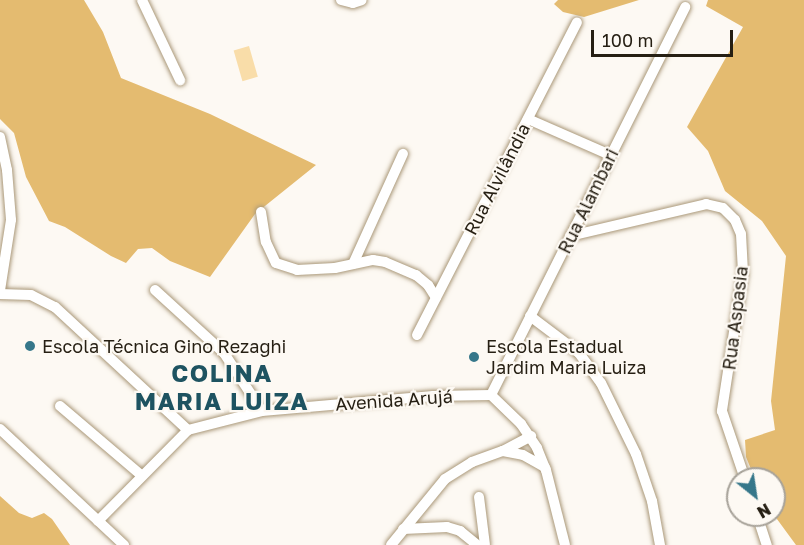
<!DOCTYPE html>
<meta charset="utf-8">
<style>
body{margin:0}
#map{position:relative;width:804px;height:545px;overflow:hidden;background:#fdf9f3;font-family:"Golos Text",sans-serif}
div>[style]{position:absolute}
[style*='--x']{left:calc(var(--x)*1px);top:calc(var(--y)*1px);width:calc(var(--w)*1px);rotate:calc(var(--a)*1deg)}
.green>*{inset:0;background:#f9dda9;transform-origin:0 0}
.forest>*{inset:0;background:#e4bb70}
.roads{filter:drop-shadow(0 0 2px #aa9879) drop-shadow(0 0 2px #aa9879)}
.street>*{height:10px;margin:-5px;padding:0 5px;transform-origin:5px;border-radius:5px;background:#fff}
.dots>*{width:16px;height:16px;translate:-50% -50%;box-sizing:border-box;border:3px solid #fdf9f3;border-radius:50%}
span{translate:-50% -50%;white-space:nowrap;text-align:center;line-height:1.15;-webkit-text-stroke:4.5px #fdf9f3;paint-order:stroke}
.street-label{font-size:18px;color:#261f13}
.poi-label{font-size:18px;color:#261f13}
.left{translate:0 -50%;text-align:left}
.district-label{font-size:24px;color:#1e5361;font-weight:700;letter-spacing:1.5px}
.north{position:absolute;left:726px;top:467px;width:60px;height:60px;box-sizing:border-box;background:#fdf9f3;border:2px solid #a7a299;border-radius:50%;rotate:150deg;font-size:16px;font-weight:700;line-height:24px;text-align:center;color:#261f13}
.north::after{content:'';display:block;margin:auto;width:21px;height:27px;background:#36778a;clip-path:polygon(50% 0,100% 100%,50% 72%,0 100%)}
.scale{position:absolute;left:591px;top:30px;width:142px;height:27px;box-sizing:border-box;border:3px solid #261f13;border-top:0;padding-left:8px;font-size:18px;line-height:21px;white-space:nowrap;color:#261f13;-webkit-text-stroke:4px #fdf9f3;paint-order:stroke}
</style>
<div id="map">
<div class="green">
<div style="left:249px;top:46px;width:32px;height:16px;rotate:74deg"></div>
</div>
<div class="forest">
<div style="clip-path:polygon(0 0,84px 0,103px 32px,121px 78px,210px 114px,316px 165px,255px 214px,210px 277px,170px 261px,152px 248px,138px 249px,126px 263px,111px 256px,65px 227px,49px 221px,26px 177px,14px 133px,0 119px)"></div>
<div style="clip-path:polygon(558px 0,639px 0,584px 17px,563px 12px,554px 4px)"></div>
<div style="clip-path:polygon(708px 0,804px 0,804px 545px,796px 545px,774px 515px,774px 479px,755px 479px,746px 457px,745px 440px,775px 430px,771px 401px,786px 256px,762px 221px,725px 191px,708px 151px,687px 127px,743px 27px,706px 6px)"></div>
<div style="clip-path:polygon(0 496px,19px 513px,32px 518px,44px 513px,52px 519px,70px 545px,0 545px)"></div>
</div>
<div class="roads">
<div class="street">
<div style="--x:142;--y:0;--w:89;--a:64.6"></div>
<div style="--x:341;--y:0;--w:12;--a:14"></div>
<div style="--x:353;--y:3;--w:9;--a:-18"></div>
<div style="--x:528;--y:119;--w:90;--a:23.7"></div>
<div style="--x:0;--y:137;--w:34;--a:78"></div>
<div style="--x:7;--y:170;--w:50;--a:85.4"></div>
<div style="--x:11;--y:220;--w:71;--a:98.9"></div>
<div style="--x:261;--y:212;--w:30;--a:81"></div>
<div style="--x:266;--y:242;--w:23;--a:65"></div>
<div style="--x:276;--y:263;--w:22;--a:18"></div>
<div style="--x:297;--y:270;--w:38;--a:-3"></div>
<div style="--x:335;--y:268;--w:39;--a:-12"></div>
<div style="--x:373;--y:260;--w:12;--a:9"></div>
<div style="--x:385;--y:262;--w:34;--a:23"></div>
<div style="--x:416;--y:275;--w:16;--a:40"></div>
<div style="--x:428;--y:285;--w:15;--a:58"></div>
<div style="--x:570;--y:236;--w:140;--a:-13.2"></div>
<div style="--x:706;--y:204;--w:17;--a:13"></div>
<div style="--x:723;--y:208;--w:17;--a:45"></div>
<div style="--x:735;--y:220;--w:15;--a:67"></div>
<div style="--x:741;--y:234;--w:39;--a:87"></div>
<div style="--x:743;--y:273;--w:140;--a:98.7"></div>
<div style="--x:722;--y:411;--w:72;--a:71.3"></div>
<div style="--x:353;--y:264;--w:121;--a:-65.6"></div>
<div style="--x:155;--y:290;--w:93;--a:42.4"></div>
<div style="--x:224;--y:353;--w:69;--a:56.8"></div>
<div style="--x:0;--y:294;--w:31;--a:2"></div>
<div style="--x:31;--y:295;--w:27;--a:27"></div>
<div style="--x:55;--y:307;--w:181;--a:42.8"></div>
<div style="--x:530;--y:316;--w:61;--a:37.1"></div>
<div style="--x:579;--y:353;--w:37;--a:54"></div>
<div style="--x:601;--y:383;--w:79;--a:63.8"></div>
<div style="--x:636;--y:454;--w:50;--a:71.2"></div>
<div style="--x:652;--y:501;--w:45;--a:79.7"></div>
<div style="--x:417;--y:335;--w:351;--a:-62.9"></div>
<div style="--x:491;--y:395;--w:434;--a:-63.4"></div>
<div style="--x:60;--y:406;--w:106;--a:40.4"></div>
<div style="--x:0;--y:429;--w:170;--a:43.1"></div>
<div style="--x:503;--y:451;--w:32;--a:-28"></div>
<div style="--x:479;--y:497;--w:48;--a:82.9"></div>
<div style="--x:757;--y:515;--w:32;--a:72"></div>
<div style="--x:98;--y:521;--w:128;--a:-45.3"></div>
<div style="--x:188;--y:430;--w:76;--a:-14.4"></div>
<div style="--x:262;--y:411;--w:172;--a:-5"></div>
<div style="--x:433;--y:396;--w:58;--a:-1"></div>
<div style="--x:491;--y:395;--w:42;--a:44"></div>
<div style="--x:521;--y:424;--w:29;--a:56"></div>
<div style="--x:537;--y:448;--w:24;--a:68"></div>
<div style="--x:546;--y:470;--w:77;--a:75.8"></div>
<div style="--x:403;--y:529;--w:44;--a:-2.6"></div>
<div style="--x:447;--y:527;--w:14;--a:17"></div>
<div style="--x:460;--y:531;--w:22;--a:39"></div>
<div style="--x:391;--y:545;--w:85;--a:-50.7"></div>
<div style="--x:445;--y:479;--w:32;--a:-32"></div>
<div style="--x:472;--y:462;--w:33;--a:-20"></div>
<div style="--x:503;--y:451;--w:20;--a:11"></div>
<div style="--x:523;--y:455;--w:25;--a:29"></div>
</div>
</div>
<div class="dots">
<div style="left:30px;top:346px;background:#36778a"></div>
<div style="left:474px;top:357px;background:#36778a"></div>
</div>
<div class="street-label">
<span style="left:497px;top:179px;rotate:-63deg">Rua Alvilândia</span>
<span style="left:588px;top:201px;rotate:-64deg">Rua Alambari</span>
<span style="left:735px;top:318px;rotate:-83deg">Rua Aspasia</span>
<span style="left:394px;top:400px;rotate:-4deg">Avenida Arujá</span>
</div>
<div class="poi-label">
<span class="left" style="left:42px;top:346px">Escola Técnica Gino Rezaghi</span>
<span class="left" style="left:486px;top:357px">Escola Estadual<br>Jardim Maria Luiza</span>
</div>
<div class="district-label">
<span style="left:222px;top:387px">COLINA<br>MARIA LUIZA</span>
</div>
<div class="north">N</div>
<div class="scale">100 m</div>
</div>
